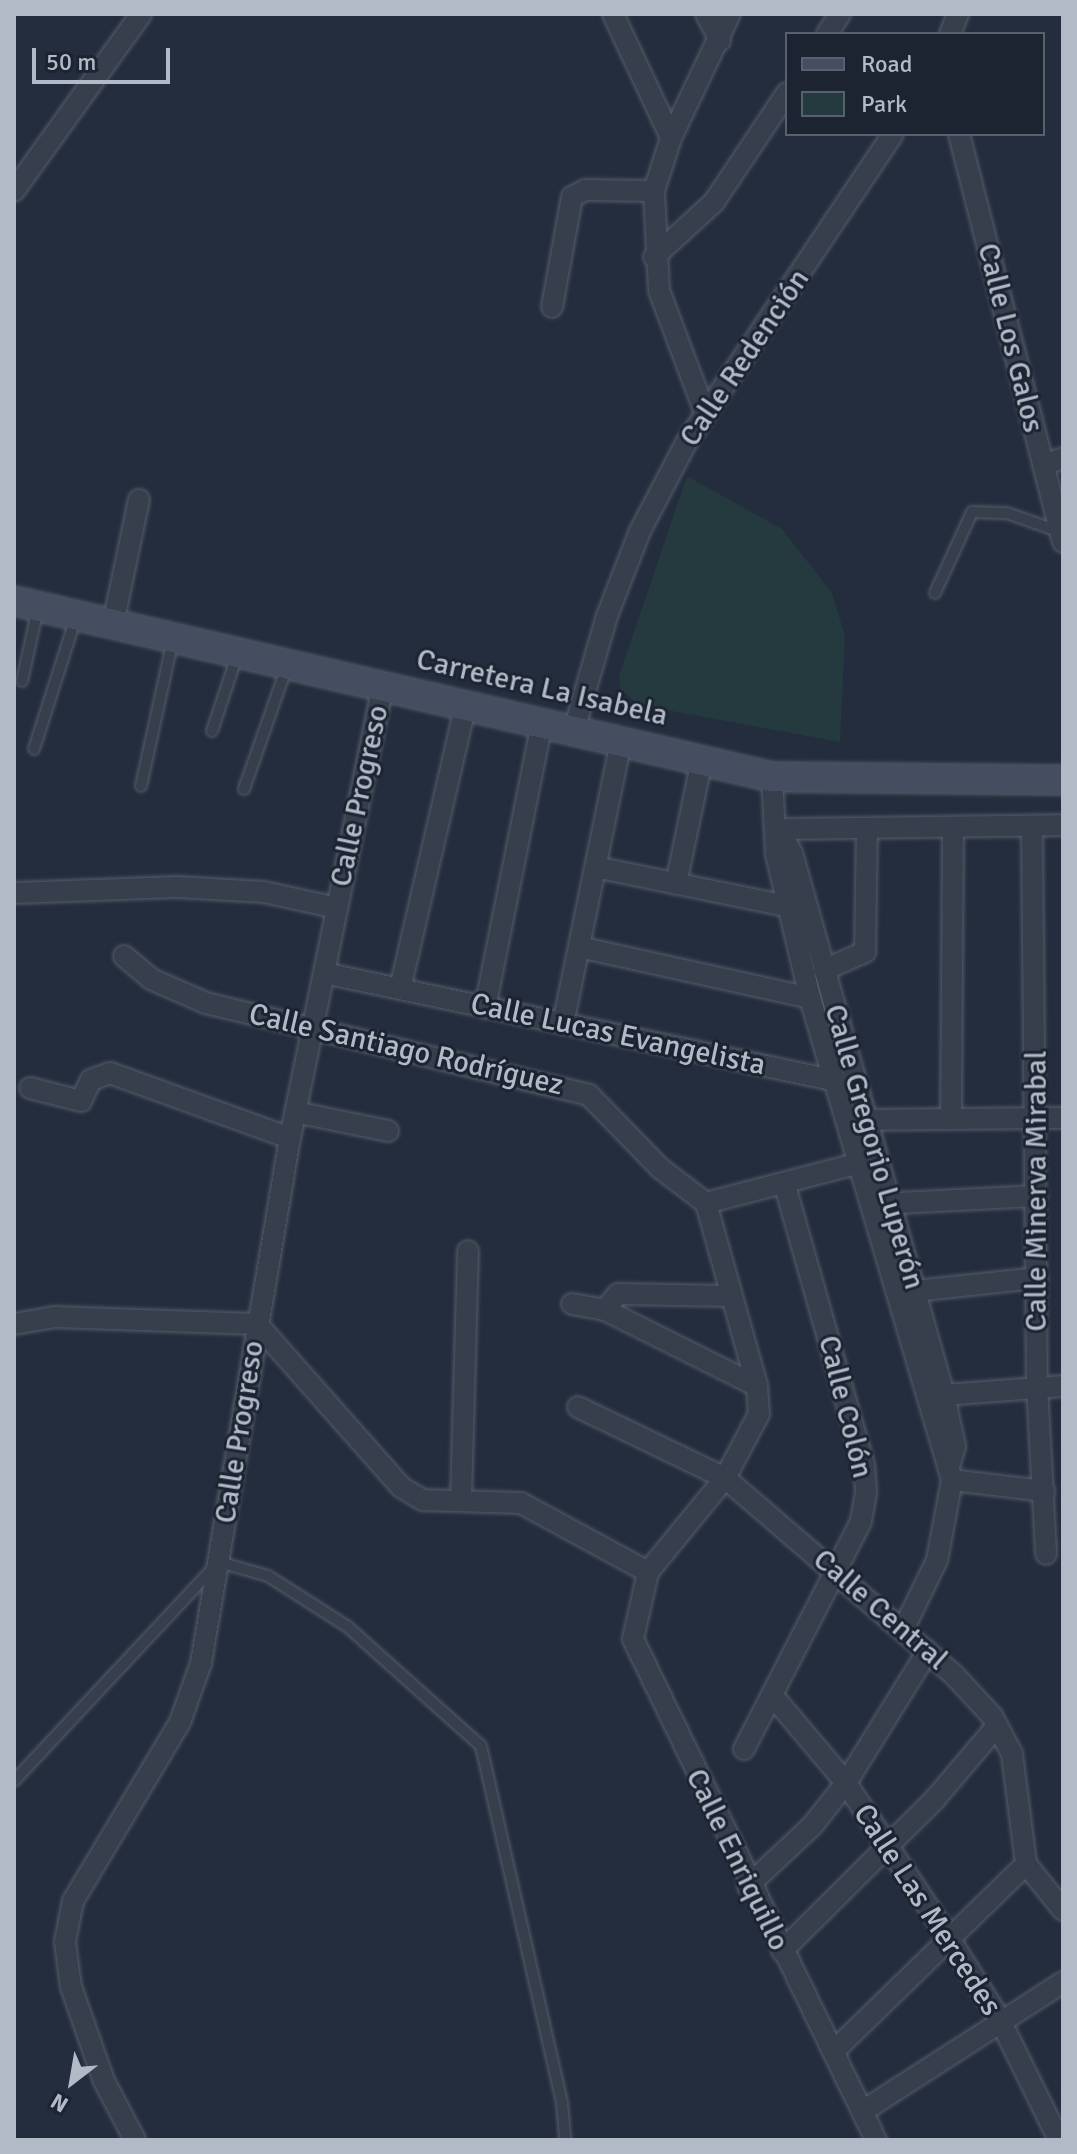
<!DOCTYPE html>
<meta charset="utf-8">
<style>
body{margin:0}
#map{position:relative;width:1077px;height:2154px;overflow:hidden;background:#232d3d;font-family:Signika,sans-serif}
div>[style]{position:absolute}
[style*='--x']{left:calc(var(--x)*1px);top:calc(var(--y)*1px);width:calc(var(--w)*1px);rotate:calc(var(--a)*1deg)}
.green>*{inset:0;background:#253a3e}
.roads{filter:drop-shadow(0 0 2px #555d6b) drop-shadow(0 0 2px #555d6b)}
.lane>*{height:10px;margin:-5px;padding:0 5px;transform-origin:5px;border-radius:5px;background:#373f4d}
.street>*{height:20px;margin:-10px;padding:0 10px;transform-origin:10px;border-radius:10px;background:#373f4d}
.secondary>*{height:28px;margin:-14px;padding:0 14px;transform-origin:14px;border-radius:14px;background:#444e60}
span{translate:-50% -50%;white-space:nowrap;text-align:center;line-height:1.15;-webkit-text-stroke:6px #1c2432;paint-order:stroke}
.street-label{font-size:30px;color:#b2bac8}
.frame{position:absolute;inset:0;border:16px solid #b2bac8;pointer-events:none}
.legend{position:absolute;left:785px;top:32px;width:260px;height:104px;box-sizing:border-box;background:#1c2432;border:2px solid #58606e;margin:0;padding:10px 14px;list-style:none;font-size:24px;color:#b2bac8}
.legend li{display:flex;align-items:center;gap:16px;height:40px}
.legend b{width:40px;border:2px solid #58606e}
.north{position:absolute;left:32px;top:2042px;width:80px;height:80px;-webkit-text-stroke:6px #1c2432;paint-order:stroke;rotate:211deg;font-size:22px;font-weight:700;line-height:32px;text-align:center;color:#b2bac8}
.north::after{content:'';display:block;margin:auto;width:28px;height:36px;background:#b2bac8;clip-path:polygon(50% 0,100% 100%,50% 72%,0 100%)}
.scale{position:absolute;left:32px;top:48px;width:138px;height:36px;box-sizing:border-box;border:4px solid #b2bac8;border-top:0;padding-left:10px;font-size:24px;line-height:28px;white-space:nowrap;color:#b2bac8;-webkit-text-stroke:6px #1c2432;paint-order:stroke}
</style>
<div id="map">
<div class="green">
<div style="clip-path:polygon(687px 476px,782px 529px,832px 593px,845px 636px,840px 742px,639px 705px,620px 689px,619px 676px)"></div>
</div>
<div class="roads">
<div class="lane">
<div style="--x:935;--y:593;--w:89;--a:-65.4"></div>
<div style="--x:972;--y:512;--w:35;--a:2"></div>
<div style="--x:1007;--y:513;--w:57;--a:19.4"></div>
<div style="--x:22;--y:681;--w:75;--a:-77.6"></div>
<div style="--x:212;--y:731;--w:82;--a:-71.6"></div>
<div style="--x:34;--y:749;--w:139;--a:-72.3"></div>
<div style="--x:141;--y:786;--w:150;--a:-77.7"></div>
<div style="--x:244;--y:789;--w:130;--a:-70.7"></div>
<div style="--x:14;--y:1781;--w:300;--a:-46.9"></div>
<div style="--x:219;--y:1562;--w:51;--a:15.9"></div>
<div style="--x:268;--y:1576;--w:95;--a:32.5"></div>
<div style="--x:348;--y:1627;--w:178;--a:41.8"></div>
<div style="--x:481;--y:1746;--w:365;--a:77.2"></div>
<div style="--x:562;--y:2102;--w:38;--a:85"></div>
</div>
<div class="street">
<div style="--x:613;--y:14;--w:137;--a:64.9"></div>
<div style="--x:706;--y:14;--w:30;--a:62"></div>
<div style="--x:827;--y:34;--w:24;--a:-57"></div>
<div style="--x:950;--y:34;--w:22;--a:-68"></div>
<div style="--x:959;--y:134;--w:421;--a:75.7"></div>
<div style="--x:14;--y:191;--w:218;--a:-54.3"></div>
<div style="--x:654;--y:257;--w:81;--a:-42.5"></div>
<div style="--x:714;--y:202;--w:131;--a:-56.2"></div>
<div style="--x:552;--y:307;--w:112;--a:-79.7"></div>
<div style="--x:572;--y:197;--w:15;--a:-28"></div>
<div style="--x:585;--y:190;--w:69;--a:0.8"></div>
<div style="--x:704;--y:410;--w:128;--a:-110.6"></div>
<div style="--x:659;--y:290;--w:99;--a:-92.9"></div>
<div style="--x:654;--y:191;--w:56;--a:-72.2"></div>
<div style="--x:671;--y:138;--w:137;--a:-64.6"></div>
<div style="--x:1043;--y:465;--w:21;--a:-19"></div>
<div style="--x:113;--y:624;--w:127;--a:-78.2"></div>
<div style="--x:574;--y:730;--w:119;--a:-73.9"></div>
<div style="--x:607;--y:616;--w:91;--a:-68.8"></div>
<div style="--x:640;--y:531;--w:99;--a:-62.4"></div>
<div style="--x:686;--y:443;--w:372;--a:-56.2"></div>
<div style="--x:772;--y:777;--w:77;--a:87"></div>
<div style="--x:776;--y:854;--w:148;--a:76.7"></div>
<div style="--x:810;--y:998;--w:502;--a:73.58"></div>
<div style="--x:952;--y:1480;--w:81;--a:100.6"></div>
<div style="--x:937;--y:1560;--w:76;--a:115.9"></div>
<div style="--x:1032;--y:827;--w:559;--a:89.49"></div>
<div style="--x:1037;--y:1386;--w:168;--a:86.9"></div>
<div style="--x:779;--y:829;--w:27;--a:62"></div>
<div style="--x:792;--y:853;--w:563;--a:74.33"></div>
<div style="--x:944;--y:1395;--w:52;--a:77.8"></div>
<div style="--x:955;--y:1446;--w:22;--a:106"></div>
<div style="--x:779;--y:829;--w:284;--a:-0.8"></div>
<div style="--x:595;--y:867;--w:196;--a:11.5"></div>
<div style="--x:676;--y:884;--w:127;--a:-78.2"></div>
<div style="--x:14;--y:893;--w:163;--a:-2.1"></div>
<div style="--x:177;--y:887;--w:87;--a:3.3"></div>
<div style="--x:264;--y:892;--w:75;--a:12.4"></div>
<div style="--x:579;--y:947;--w:237;--a:12.4"></div>
<div style="--x:124;--y:956;--w:35;--a:40"></div>
<div style="--x:151;--y:979;--w:60;--a:23.6"></div>
<div style="--x:206;--y:1003;--w:394;--a:13.5"></div>
<div style="--x:589;--y:1095;--w:102;--a:45.8"></div>
<div style="--x:660;--y:1168;--w:58;--a:37.3"></div>
<div style="--x:824;--y:970;--w:45;--a:-23.7"></div>
<div style="--x:865;--y:952;--w:124;--a:-89.1"></div>
<div style="--x:324;--y:973;--w:524;--a:11.89"></div>
<div style="--x:400;--y:989;--w:289;--a:-77"></div>
<div style="--x:485;--y:1008;--w:290;--a:-78.7"></div>
<div style="--x:563;--y:1024;--w:289;--a:-78.4"></div>
<div style="--x:30;--y:1088;--w:53;--a:14.3"></div>
<div style="--x:81;--y:1101;--w:23;--a:-65"></div>
<div style="--x:91;--y:1080;--w:20;--a:-20"></div>
<div style="--x:110;--y:1073;--w:191;--a:19.9"></div>
<div style="--x:295;--y:1112;--w:95;--a:11.5"></div>
<div style="--x:951;--y:1119;--w:291;--a:-89.6"></div>
<div style="--x:866;--y:1120;--w:197;--a:-0.6"></div>
<div style="--x:706;--y:1203;--w:190;--a:74.4"></div>
<div style="--x:757;--y:1386;--w:28;--a:86"></div>
<div style="--x:759;--y:1414;--w:72;--a:118"></div>
<div style="--x:725;--y:1478;--w:122;--a:129.3"></div>
<div style="--x:648;--y:1572;--w:69;--a:102.6"></div>
<div style="--x:633;--y:1639;--w:557;--a:64.13"></div>
<div style="--x:706;--y:1203;--w:171;--a:-14.6"></div>
<div style="--x:878;--y:1204;--w:159;--a:-2.9"></div>
<div style="--x:906;--y:1292;--w:132;--a:-6.1"></div>
<div style="--x:572;--y:1304;--w:34;--a:10"></div>
<div style="--x:605;--y:1310;--w:170;--a:26.6"></div>
<div style="--x:605;--y:1310;--w:21;--a:-51"></div>
<div style="--x:618;--y:1294;--w:112;--a:1"></div>
<div style="--x:14;--y:1324;--w:42;--a:-9.7"></div>
<div style="--x:55;--y:1317;--w:202;--a:2"></div>
<div style="--x:257;--y:1324;--w:217;--a:48.5"></div>
<div style="--x:401;--y:1487;--w:26;--a:31"></div>
<div style="--x:423;--y:1500;--w:98;--a:1.8"></div>
<div style="--x:521;--y:1503;--w:145;--a:28.5"></div>
<div style="--x:944;--y:1395;--w:119;--a:-4.3"></div>
<div style="--x:578;--y:1407;--w:163;--a:25.8"></div>
<div style="--x:725;--y:1478;--w:302;--a:40.7"></div>
<div style="--x:954;--y:1675;--w:56;--a:47.2"></div>
<div style="--x:992;--y:1716;--w:43;--a:62.2"></div>
<div style="--x:1012;--y:1754;--w:111;--a:82.7"></div>
<div style="--x:1026;--y:1864;--w:59;--a:51.2"></div>
<div style="--x:952;--y:1480;--w:93;--a:6.8"></div>
<div style="--x:461;--y:1500;--w:249;--a:-88.4"></div>
<div style="--x:772;--y:1695;--w:115;--a:49.9"></div>
<div style="--x:846;--y:1783;--w:186;--a:56.4"></div>
<div style="--x:949;--y:1938;--w:94;--a:58"></div>
<div style="--x:999;--y:2018;--w:136;--a:63.8"></div>
<div style="--x:744;--y:1749;--w:256;--a:-62.8"></div>
<div style="--x:861;--y:1521;--w:29;--a:-80"></div>
<div style="--x:866;--y:1492;--w:27;--a:-94"></div>
<div style="--x:864;--y:1465;--w:290;--a:-105.8"></div>
<div style="--x:748;--y:1886;--w:88;--a:-43.2"></div>
<div style="--x:812;--y:1826;--w:55;--a:-51.7"></div>
<div style="--x:846;--y:1783;--w:155;--a:-58.2"></div>
<div style="--x:782;--y:1951;--w:216;--a:-44.8"></div>
<div style="--x:935;--y:1799;--w:96;--a:-49.7"></div>
<div style="--x:834;--y:2051;--w:268;--a:-44.2"></div>
<div style="--x:863;--y:2111;--w:238;--a:-32.8"></div>
<div style="--x:135;--y:2140;--w:67;--a:-117.7"></div>
<div style="--x:104;--y:2081;--w:100;--a:-109.3"></div>
<div style="--x:71;--y:1987;--w:45;--a:-97.6"></div>
<div style="--x:65;--y:1942;--w:42;--a:-79"></div>
<div style="--x:73;--y:1901;--w:209;--a:-59.1"></div>
<div style="--x:180;--y:1722;--w:63;--a:-70.4"></div>
<div style="--x:201;--y:1663;--w:532;--a:-80.38"></div>
<div style="--x:290;--y:1138;--w:461;--a:-78.4"></div>
</div>
<div class="secondary">
<div style="--x:14;--y:601;--w:778;--a:13.07"></div>
<div style="--x:772;--y:777;--w:291;--a:0.6"></div>
</div>
</div>
<div class="street-label">
<span style="left:1010px;top:338px;rotate:76deg">Calle Los Galos</span>
<span style="left:745px;top:358px;rotate:-56deg">Calle Redención</span>
<span style="left:542px;top:688px;rotate:13deg">Carretera La Isabela</span>
<span style="left:360px;top:796px;rotate:-78deg">Calle Progreso</span>
<span style="left:618px;top:1035px;rotate:12deg">Calle Lucas Evangelista</span>
<span style="left:406px;top:1050px;rotate:13deg">Calle Santiago Rodríguez</span>
<span style="left:874px;top:1147px;rotate:74deg">Calle Gregorio Luperón</span>
<span style="left:1037px;top:1191px;rotate:-90deg">Calle Minerva Mirabal</span>
<span style="left:845px;top:1407px;rotate:76deg">Calle Colón</span>
<span style="left:240px;top:1432px;rotate:-81deg">Calle Progreso</span>
<span style="left:880px;top:1610px;rotate:41deg">Calle Central</span>
<span style="left:737px;top:1860px;rotate:64deg">Calle Enriquillo</span>
<span style="left:927px;top:1910px;rotate:57deg">Calle Las Mercedes</span>
</div>
<div class="frame"></div>
<ul class="legend">
<li><b style="height:10px;background:#444e60"></b>Road</li>
<li><b style="height:22px;background:#253a3e"></b>Park</li>
</ul>
<div class="north">N</div>
<div class="scale">50 m</div>
</div>
